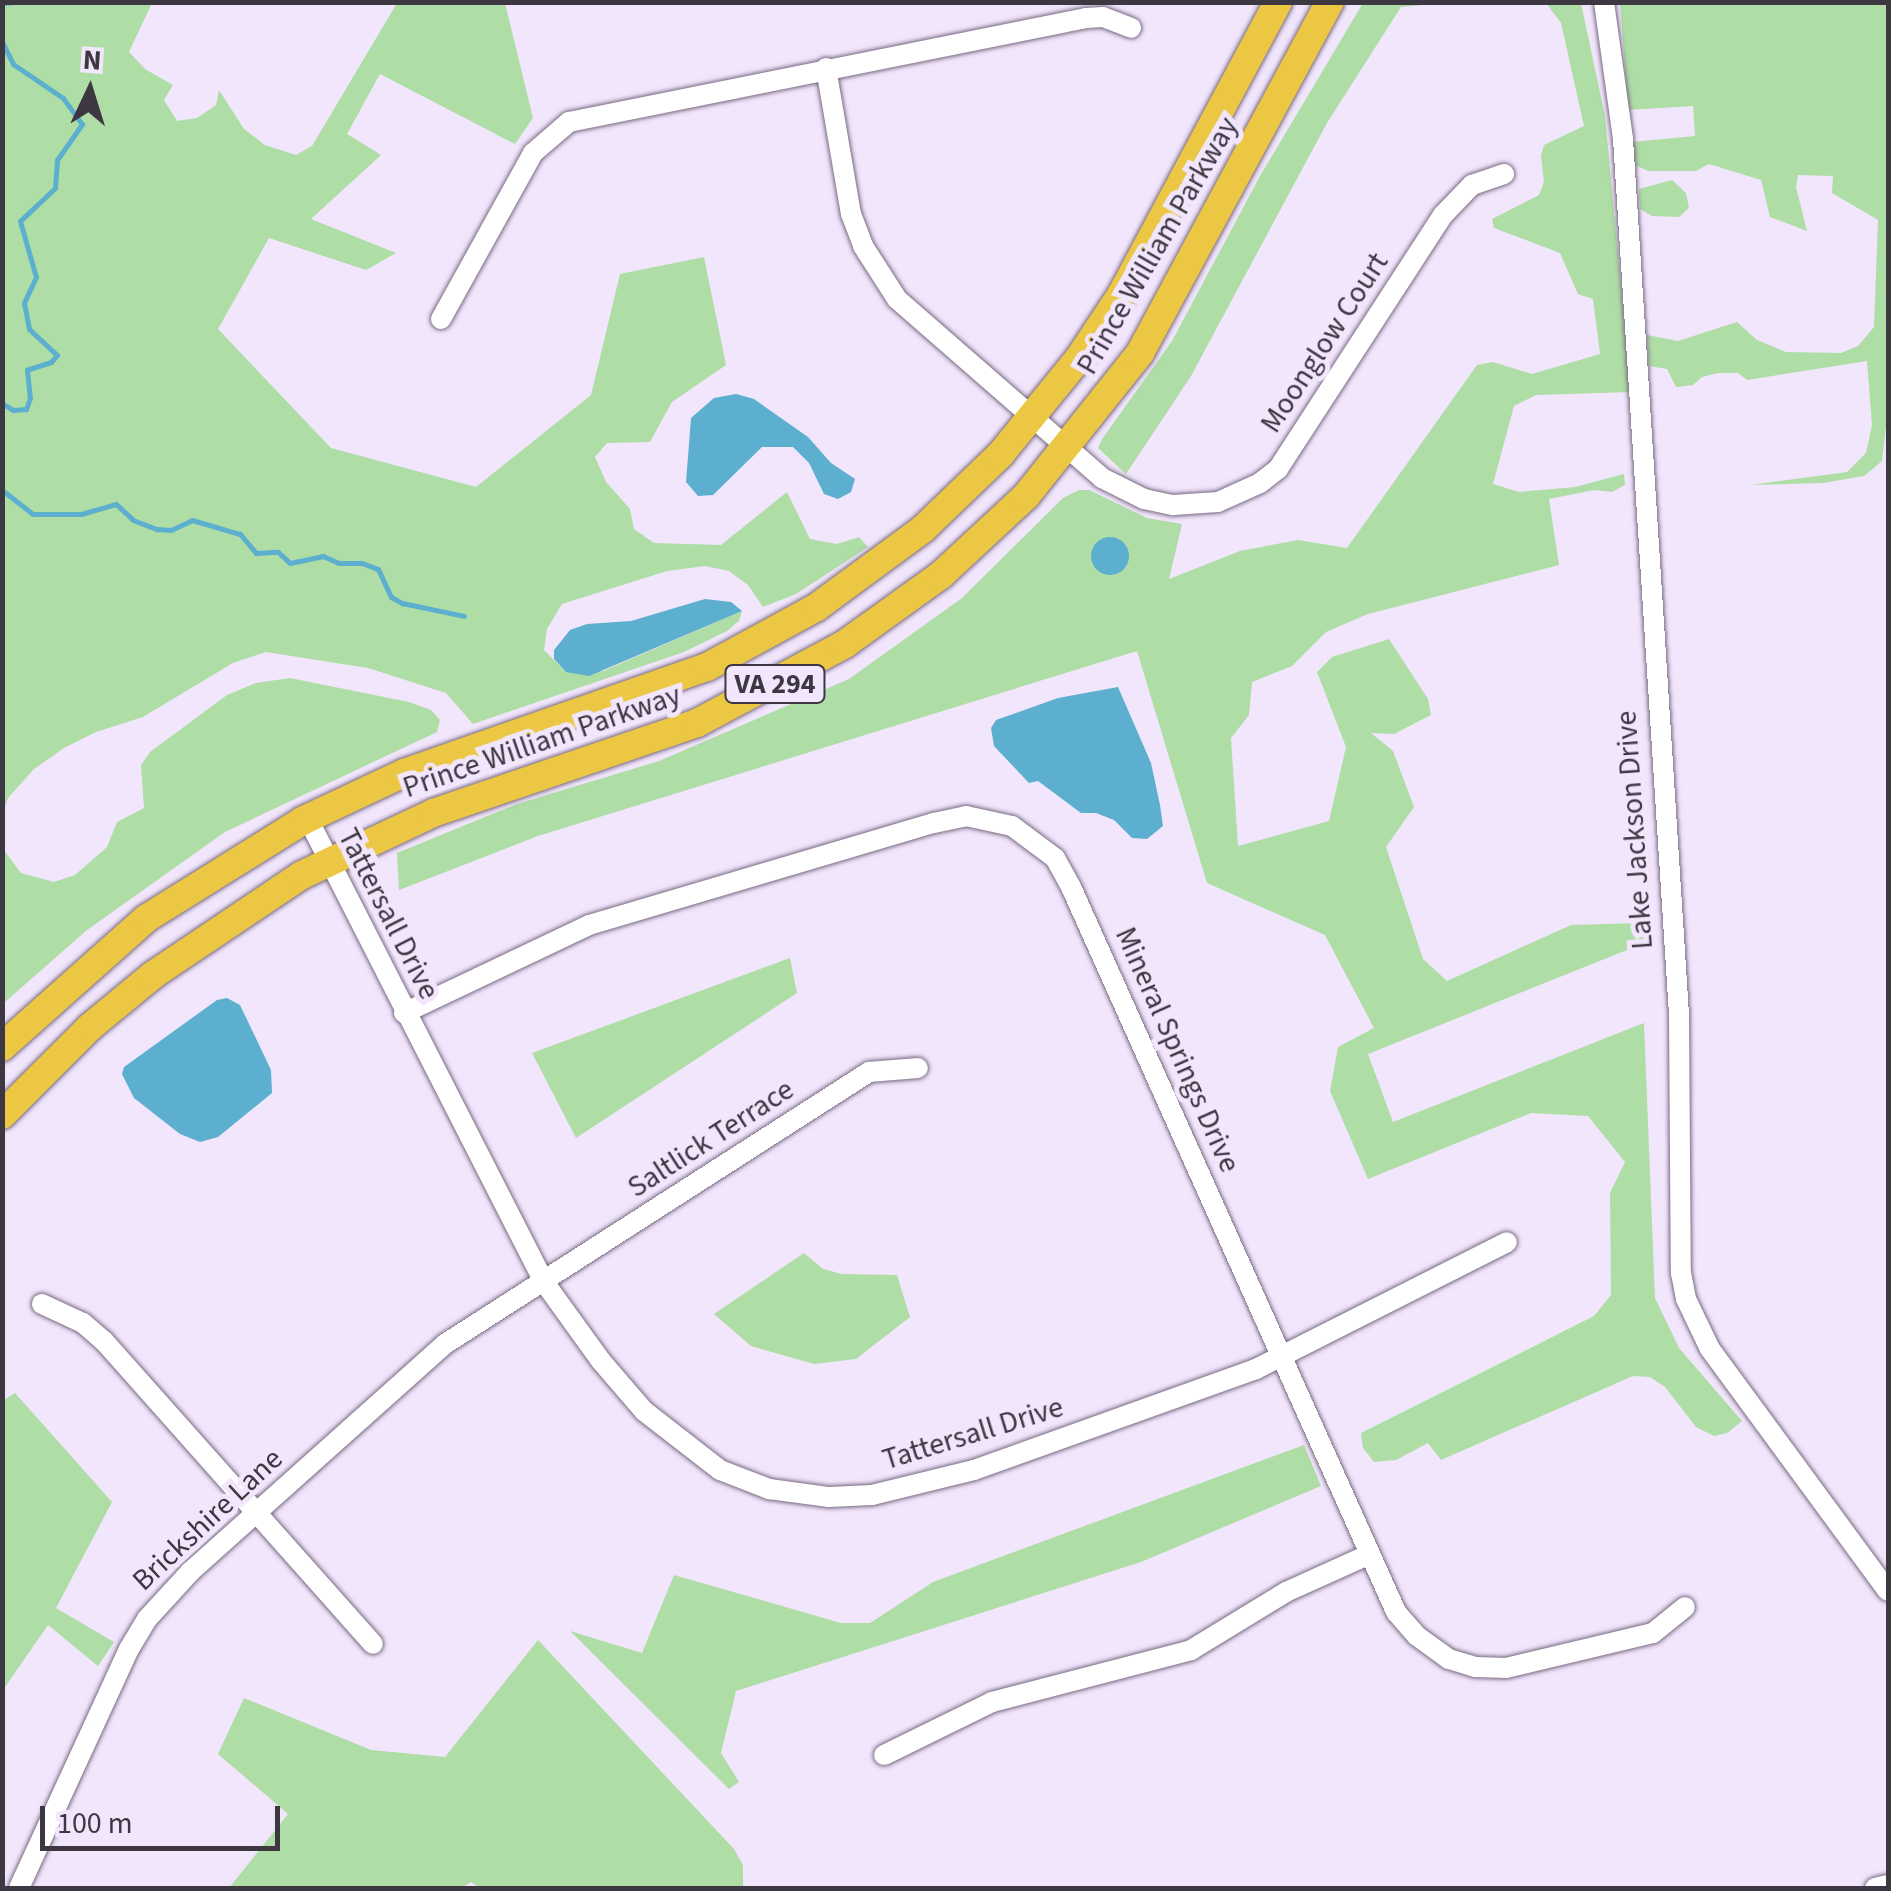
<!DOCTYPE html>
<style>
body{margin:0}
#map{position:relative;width:1891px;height:1891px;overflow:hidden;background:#f2e6fc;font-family:"Source Sans 3",sans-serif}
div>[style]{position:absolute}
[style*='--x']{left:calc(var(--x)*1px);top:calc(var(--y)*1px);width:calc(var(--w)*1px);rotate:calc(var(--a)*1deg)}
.green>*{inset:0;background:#aedda5}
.water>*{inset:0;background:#5cafce}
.round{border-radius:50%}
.stream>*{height:5px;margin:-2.5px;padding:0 2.5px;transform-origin:2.5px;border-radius:2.5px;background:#5cafce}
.roads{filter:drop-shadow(0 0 2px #786a82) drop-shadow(0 0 2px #786a82)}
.minor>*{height:20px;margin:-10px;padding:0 10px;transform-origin:10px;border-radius:10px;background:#fff}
.highway>*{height:28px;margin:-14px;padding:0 14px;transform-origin:14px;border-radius:14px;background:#ebc743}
span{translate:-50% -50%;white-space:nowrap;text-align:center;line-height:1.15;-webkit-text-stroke:10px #f2e6fc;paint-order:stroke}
.shield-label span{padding:2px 8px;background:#f2e6fc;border:2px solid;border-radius:8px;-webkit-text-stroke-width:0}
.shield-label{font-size:28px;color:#3d3742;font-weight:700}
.street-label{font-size:30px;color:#3d3742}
.frame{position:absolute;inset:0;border:5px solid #3d3742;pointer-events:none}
.north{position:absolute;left:40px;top:40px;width:100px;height:100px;-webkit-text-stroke:8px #f2e6fc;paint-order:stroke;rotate:4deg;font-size:28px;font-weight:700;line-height:40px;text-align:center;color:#3d3742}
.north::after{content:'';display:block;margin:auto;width:35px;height:45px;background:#3d3742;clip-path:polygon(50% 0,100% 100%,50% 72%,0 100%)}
.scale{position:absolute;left:40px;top:1806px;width:240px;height:45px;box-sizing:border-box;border:5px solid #3d3742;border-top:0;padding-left:12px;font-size:30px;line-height:35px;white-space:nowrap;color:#3d3742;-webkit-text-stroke:8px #f2e6fc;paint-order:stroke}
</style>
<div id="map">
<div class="green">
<div style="clip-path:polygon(3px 3px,152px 3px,129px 52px,145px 69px,173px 85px,164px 100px,177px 121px,197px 118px,216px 105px,219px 90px,244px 129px,265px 145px,296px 155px,312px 146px,397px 3px,505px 3px,533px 118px,515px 144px,380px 74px,347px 134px,381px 155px,311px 219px,396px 253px,366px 270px,269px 238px,218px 329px,331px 448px,476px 487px,591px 395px,620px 274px,704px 257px,726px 365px,672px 402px,650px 442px,607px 443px,595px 457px,606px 482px,630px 509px,634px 529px,654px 543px,721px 545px,787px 492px,810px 539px,837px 544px,859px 537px,868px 547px,796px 594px,763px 607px,748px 585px,729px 571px,705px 566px,667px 571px,562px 604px,547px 629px,544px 650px,566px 672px,603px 671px,742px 611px,739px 621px,727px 631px,684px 652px,473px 724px,446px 693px,368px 668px,266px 652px,233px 663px,143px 717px,96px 732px,64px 748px,34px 769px,8px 798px,3px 814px)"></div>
<div style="clip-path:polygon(1363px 3px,1444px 3px,1401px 7px,1327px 123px,1191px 376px,1126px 474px,1098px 448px,1102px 439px,1172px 341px,1260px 176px)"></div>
<div style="clip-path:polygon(1546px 3px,1581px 3px,1605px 116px,1631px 392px,1536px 395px,1514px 406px,1493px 484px,1519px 492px,1575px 487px,1624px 474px,1625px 485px,1612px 492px,1594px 490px,1549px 499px,1559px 565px,1368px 614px,1326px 632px,1292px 666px,1252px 682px,1249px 715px,1231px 738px,1238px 846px,1329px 821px,1346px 747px,1317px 672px,1332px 657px,1389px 639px,1428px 699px,1431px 715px,1394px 734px,1371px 733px,1393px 751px,1414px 807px,1386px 847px,1423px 959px,1447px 981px,1571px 925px,1641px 923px,1646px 934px,1642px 944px,1368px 1054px,1393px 1122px,1644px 1023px,1655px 1298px,1679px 1348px,1742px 1421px,1727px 1433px,1714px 1436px,1696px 1427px,1665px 1387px,1650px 1377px,1633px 1376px,1441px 1460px,1428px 1443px,1396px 1460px,1374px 1462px,1363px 1448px,1361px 1433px,1594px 1316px,1611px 1295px,1610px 1193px,1625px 1162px,1588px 1116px,1531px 1113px,1368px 1179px,1330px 1091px,1338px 1047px,1374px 1028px,1325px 935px,1207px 883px,1137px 651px,538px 836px,399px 890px,397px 853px,517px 804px,659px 761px,849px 679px,962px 598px,1063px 498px,1079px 490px,1089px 490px,1147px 518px,1182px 524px,1169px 579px,1240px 551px,1298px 540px,1347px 548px,1477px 365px,1493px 362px,1532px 374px,1600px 354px,1593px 299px,1578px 294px,1560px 253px,1494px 228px,1492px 219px,1539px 195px,1544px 182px,1541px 156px,1544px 145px,1584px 126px,1561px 23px)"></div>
<div style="clip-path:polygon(1620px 3px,1888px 3px,1888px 408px,1882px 461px,1864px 476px,1823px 483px,1750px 485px,1847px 472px,1866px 453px,1872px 425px,1867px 361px,1747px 380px,1738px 373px,1718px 373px,1702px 377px,1693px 385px,1676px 387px,1667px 369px,1649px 366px,1647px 335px,1678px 341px,1737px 322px,1757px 340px,1786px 352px,1841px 353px,1858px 346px,1874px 327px,1878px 220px,1832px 193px,1833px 176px,1798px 175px,1796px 187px,1807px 231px,1770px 217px,1761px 180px,1709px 164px,1696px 171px,1648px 171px,1633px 164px,1631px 142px,1695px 136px,1693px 106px,1628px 110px)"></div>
<div style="clip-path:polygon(1672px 180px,1686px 193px,1689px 208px,1679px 217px,1652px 216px,1640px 209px,1639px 189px)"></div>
<div style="clip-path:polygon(290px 678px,409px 702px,431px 710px,440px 720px,437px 732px,225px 832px,87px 930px,5px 1002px,3px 849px,21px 873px,54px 882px,75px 875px,107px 847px,117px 822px,144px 808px,141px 765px,150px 752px,227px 695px,256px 683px)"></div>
<div style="clip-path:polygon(790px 958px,797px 993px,576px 1138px,532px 1053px)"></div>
<div style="clip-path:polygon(804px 1253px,823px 1269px,842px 1274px,897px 1275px,910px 1317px,856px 1359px,814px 1364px,751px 1346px,714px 1314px)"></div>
<div style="clip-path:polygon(15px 1393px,112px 1502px,56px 1608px,114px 1642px,98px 1666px,48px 1625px,3px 1690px,2px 1401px)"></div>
<div style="clip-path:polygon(1304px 1445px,1321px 1486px,1141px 1562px,736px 1691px,721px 1753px,739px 1782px,729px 1789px,570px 1631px,642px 1653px,674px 1575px,841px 1623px,870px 1623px,933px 1582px)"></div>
<div style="clip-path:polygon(538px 1640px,734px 1849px,743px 1865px,743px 1888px,480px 1888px,471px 1882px,461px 1888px,229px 1888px,288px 1814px,218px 1754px,244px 1698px,371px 1750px,445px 1757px)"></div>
</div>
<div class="water">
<div style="clip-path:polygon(736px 394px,754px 399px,808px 437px,831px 463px,855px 479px,851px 492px,838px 499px,824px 494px,809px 463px,793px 447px,762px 447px,713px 495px,698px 496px,686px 482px,691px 418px,714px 398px)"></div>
<div class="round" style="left:1091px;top:537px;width:38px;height:38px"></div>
<div style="clip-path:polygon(705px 599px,731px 602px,742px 611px,589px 676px,566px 672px,554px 659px,554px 650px,570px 630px,587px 624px,631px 621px)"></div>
<div style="clip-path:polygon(1118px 687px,1151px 763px,1160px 805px,1163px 826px,1147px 839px,1132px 838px,1114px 820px,1096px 813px,1081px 813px,1038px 781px,1029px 783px,994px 746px,991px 728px,996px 720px,1058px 698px)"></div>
<div style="clip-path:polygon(227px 998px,240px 1005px,271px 1070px,272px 1093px,218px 1137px,200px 1142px,180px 1134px,134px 1098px,122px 1074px,124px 1067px,217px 1000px)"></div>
</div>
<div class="stream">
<div style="--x:2;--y:3;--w:13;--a:-4"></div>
<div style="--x:2;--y:42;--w:25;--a:63"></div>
<div style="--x:13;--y:64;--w:60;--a:34.2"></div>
<div style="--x:63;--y:98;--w:32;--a:54"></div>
<div style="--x:82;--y:124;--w:44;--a:124.8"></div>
<div style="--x:57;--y:160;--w:28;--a:94"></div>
<div style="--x:55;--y:188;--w:48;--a:136.7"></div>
<div style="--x:20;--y:221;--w:58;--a:74.1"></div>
<div style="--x:36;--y:277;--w:29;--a:115"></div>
<div style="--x:24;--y:303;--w:26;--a:79"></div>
<div style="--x:29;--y:329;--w:38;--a:43"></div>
<div style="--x:57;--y:355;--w:9;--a:131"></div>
<div style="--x:51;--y:362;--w:25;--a:162"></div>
<div style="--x:27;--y:370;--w:28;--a:84"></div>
<div style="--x:30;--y:398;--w:12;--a:110"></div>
<div style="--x:26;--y:409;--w:13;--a:176"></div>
<div style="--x:13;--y:410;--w:13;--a:-148"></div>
<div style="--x:2;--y:490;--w:39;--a:38"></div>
<div style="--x:33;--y:514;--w:48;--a:0"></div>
<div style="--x:81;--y:514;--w:36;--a:-16"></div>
<div style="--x:116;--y:504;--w:23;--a:43"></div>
<div style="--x:133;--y:520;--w:26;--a:21"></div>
<div style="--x:157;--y:529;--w:14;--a:4"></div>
<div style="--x:171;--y:530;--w:23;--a:-25"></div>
<div style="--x:192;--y:520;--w:50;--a:16.3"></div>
<div style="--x:240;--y:534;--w:25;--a:50"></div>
<div style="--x:256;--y:553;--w:22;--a:-3"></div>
<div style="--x:278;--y:552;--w:16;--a:43"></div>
<div style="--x:290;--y:563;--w:34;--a:-12"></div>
<div style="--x:323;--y:556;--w:17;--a:24"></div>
<div style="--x:339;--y:563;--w:23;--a:0"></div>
<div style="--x:362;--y:563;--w:17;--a:21"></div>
<div style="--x:378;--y:569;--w:31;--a:65"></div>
<div style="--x:391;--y:597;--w:13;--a:29"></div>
<div style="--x:402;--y:603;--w:63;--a:11.8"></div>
</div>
<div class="roads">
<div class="minor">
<div style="--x:1604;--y:2;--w:138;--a:82.1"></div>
<div style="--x:1623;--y:139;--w:877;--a:86.34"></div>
<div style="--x:1679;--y:1014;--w:259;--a:89.6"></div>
<div style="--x:1681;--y:1273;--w:26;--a:79"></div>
<div style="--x:1686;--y:1299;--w:55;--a:64.4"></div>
<div style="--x:1710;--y:1349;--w:300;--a:53.7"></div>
<div style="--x:826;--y:68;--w:148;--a:80.3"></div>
<div style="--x:851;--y:214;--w:34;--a:69"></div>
<div style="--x:863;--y:246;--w:63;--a:57.3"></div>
<div style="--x:897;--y:299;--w:272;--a:41.1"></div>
<div style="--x:1102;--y:478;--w:47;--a:26.6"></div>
<div style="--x:1144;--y:499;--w:30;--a:12"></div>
<div style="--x:1173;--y:505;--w:45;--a:-3.8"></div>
<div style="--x:1218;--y:502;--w:46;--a:-24.3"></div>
<div style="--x:1260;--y:483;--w:23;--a:-38"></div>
<div style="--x:1278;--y:469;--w:303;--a:-57"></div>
<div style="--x:1443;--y:215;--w:42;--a:-46"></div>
<div style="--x:1472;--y:185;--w:34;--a:-19"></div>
<div style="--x:441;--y:319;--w:190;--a:-61"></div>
<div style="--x:533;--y:153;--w:48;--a:-40.7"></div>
<div style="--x:569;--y:122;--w:527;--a:-11.37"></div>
<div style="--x:1086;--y:18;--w:17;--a:-3"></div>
<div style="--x:1103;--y:17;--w:30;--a:21"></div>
<div style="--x:308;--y:819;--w:520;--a:62.99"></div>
<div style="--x:544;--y:1282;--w:97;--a:54.2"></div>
<div style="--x:601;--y:1361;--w:66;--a:49.3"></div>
<div style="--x:644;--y:1411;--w:96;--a:37.8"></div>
<div style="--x:720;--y:1470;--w:53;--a:21.2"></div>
<div style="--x:769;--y:1489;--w:61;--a:7.6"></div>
<div style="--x:829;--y:1497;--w:43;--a:-2.7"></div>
<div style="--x:872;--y:1495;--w:105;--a:-13.8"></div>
<div style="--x:974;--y:1470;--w:300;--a:-19.7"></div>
<div style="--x:1256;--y:1369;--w:281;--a:-26.8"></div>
<div style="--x:404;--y:1013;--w:205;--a:-25.4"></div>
<div style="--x:589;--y:925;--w:360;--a:-16.5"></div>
<div style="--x:934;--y:823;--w:33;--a:-12"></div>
<div style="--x:966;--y:816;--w:47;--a:12.3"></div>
<div style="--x:1012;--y:826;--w:54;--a:36.7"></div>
<div style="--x:1055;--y:858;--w:33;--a:61"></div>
<div style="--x:1071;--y:887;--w:795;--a:65.85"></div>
<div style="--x:1396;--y:1612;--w:32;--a:49"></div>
<div style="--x:1417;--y:1636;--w:39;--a:36"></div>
<div style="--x:1449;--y:1659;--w:28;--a:17"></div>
<div style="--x:1476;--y:1667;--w:30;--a:2"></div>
<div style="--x:1506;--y:1668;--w:151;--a:-13.4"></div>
<div style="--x:1653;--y:1633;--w:41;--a:-39.1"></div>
<div style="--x:42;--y:1304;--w:45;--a:24.9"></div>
<div style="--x:83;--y:1323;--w:28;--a:41"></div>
<div style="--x:104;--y:1341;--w:405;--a:48.4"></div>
<div style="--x:884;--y:1755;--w:120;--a:-26.1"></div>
<div style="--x:992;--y:1702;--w:206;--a:-14.6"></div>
<div style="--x:1191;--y:1650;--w:111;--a:-31.4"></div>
<div style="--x:1286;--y:1592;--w:92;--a:-24.3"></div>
<div style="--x:19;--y:1888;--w:263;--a:-65.3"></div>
<div style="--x:129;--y:1649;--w:35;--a:-59"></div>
<div style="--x:147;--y:1619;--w:64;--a:-47.5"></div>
<div style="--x:190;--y:1572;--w:342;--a:-41.8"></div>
<div style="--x:445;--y:1344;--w:504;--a:-32.68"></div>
<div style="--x:869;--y:1072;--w:49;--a:-4.7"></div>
<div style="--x:1875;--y:1888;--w:13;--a:-13"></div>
</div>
<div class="highway">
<div style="--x:2;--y:1047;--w:194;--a:-41.7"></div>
<div style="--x:147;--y:918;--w:183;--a:-32"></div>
<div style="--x:302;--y:821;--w:113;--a:-25.2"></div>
<div style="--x:404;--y:773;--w:321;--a:-19.3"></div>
<div style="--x:707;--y:667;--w:125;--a:-28.6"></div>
<div style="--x:817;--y:607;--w:132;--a:-36.3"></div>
<div style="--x:923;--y:529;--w:107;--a:-43.9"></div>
<div style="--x:1000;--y:455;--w:125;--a:-50.8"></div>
<div style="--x:1079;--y:358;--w:76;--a:-56.3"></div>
<div style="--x:1121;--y:295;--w:332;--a:-61.8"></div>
<div style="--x:2;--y:1115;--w:124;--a:-45"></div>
<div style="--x:90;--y:1027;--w:82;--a:-39.5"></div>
<div style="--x:153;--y:975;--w:179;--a:-33.9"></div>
<div style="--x:302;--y:875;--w:145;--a:-25.3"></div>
<div style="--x:433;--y:813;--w:279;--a:-18.8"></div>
<div style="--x:697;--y:723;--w:168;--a:-28.1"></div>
<div style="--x:845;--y:644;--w:118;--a:-35.7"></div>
<div style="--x:941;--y:575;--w:116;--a:-42.9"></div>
<div style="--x:1026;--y:496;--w:183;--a:-51.4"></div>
<div style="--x:1140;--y:353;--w:399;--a:-61.6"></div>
</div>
</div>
<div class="shield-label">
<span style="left:775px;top:684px">VA 294</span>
</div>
<div class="street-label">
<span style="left:1158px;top:246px;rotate:-60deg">Prince William Parkway</span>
<span style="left:1325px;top:343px;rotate:-57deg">Moonglow Court</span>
<span style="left:542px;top:742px;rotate:-19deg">Prince William Parkway</span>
<span style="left:1635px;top:830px;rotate:-94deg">Lake Jackson Drive</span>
<span style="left:388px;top:914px;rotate:63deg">Tattersall Drive</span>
<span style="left:1177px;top:1050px;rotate:66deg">Mineral Springs Drive</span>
<span style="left:711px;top:1139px;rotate:-33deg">Saltlick Terrace</span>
<span style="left:973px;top:1434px;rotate:-17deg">Tattersall Drive</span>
<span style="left:208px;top:1520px;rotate:-43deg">Brickshire Lane</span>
</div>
<div class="frame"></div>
<div class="north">N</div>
<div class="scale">100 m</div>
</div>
